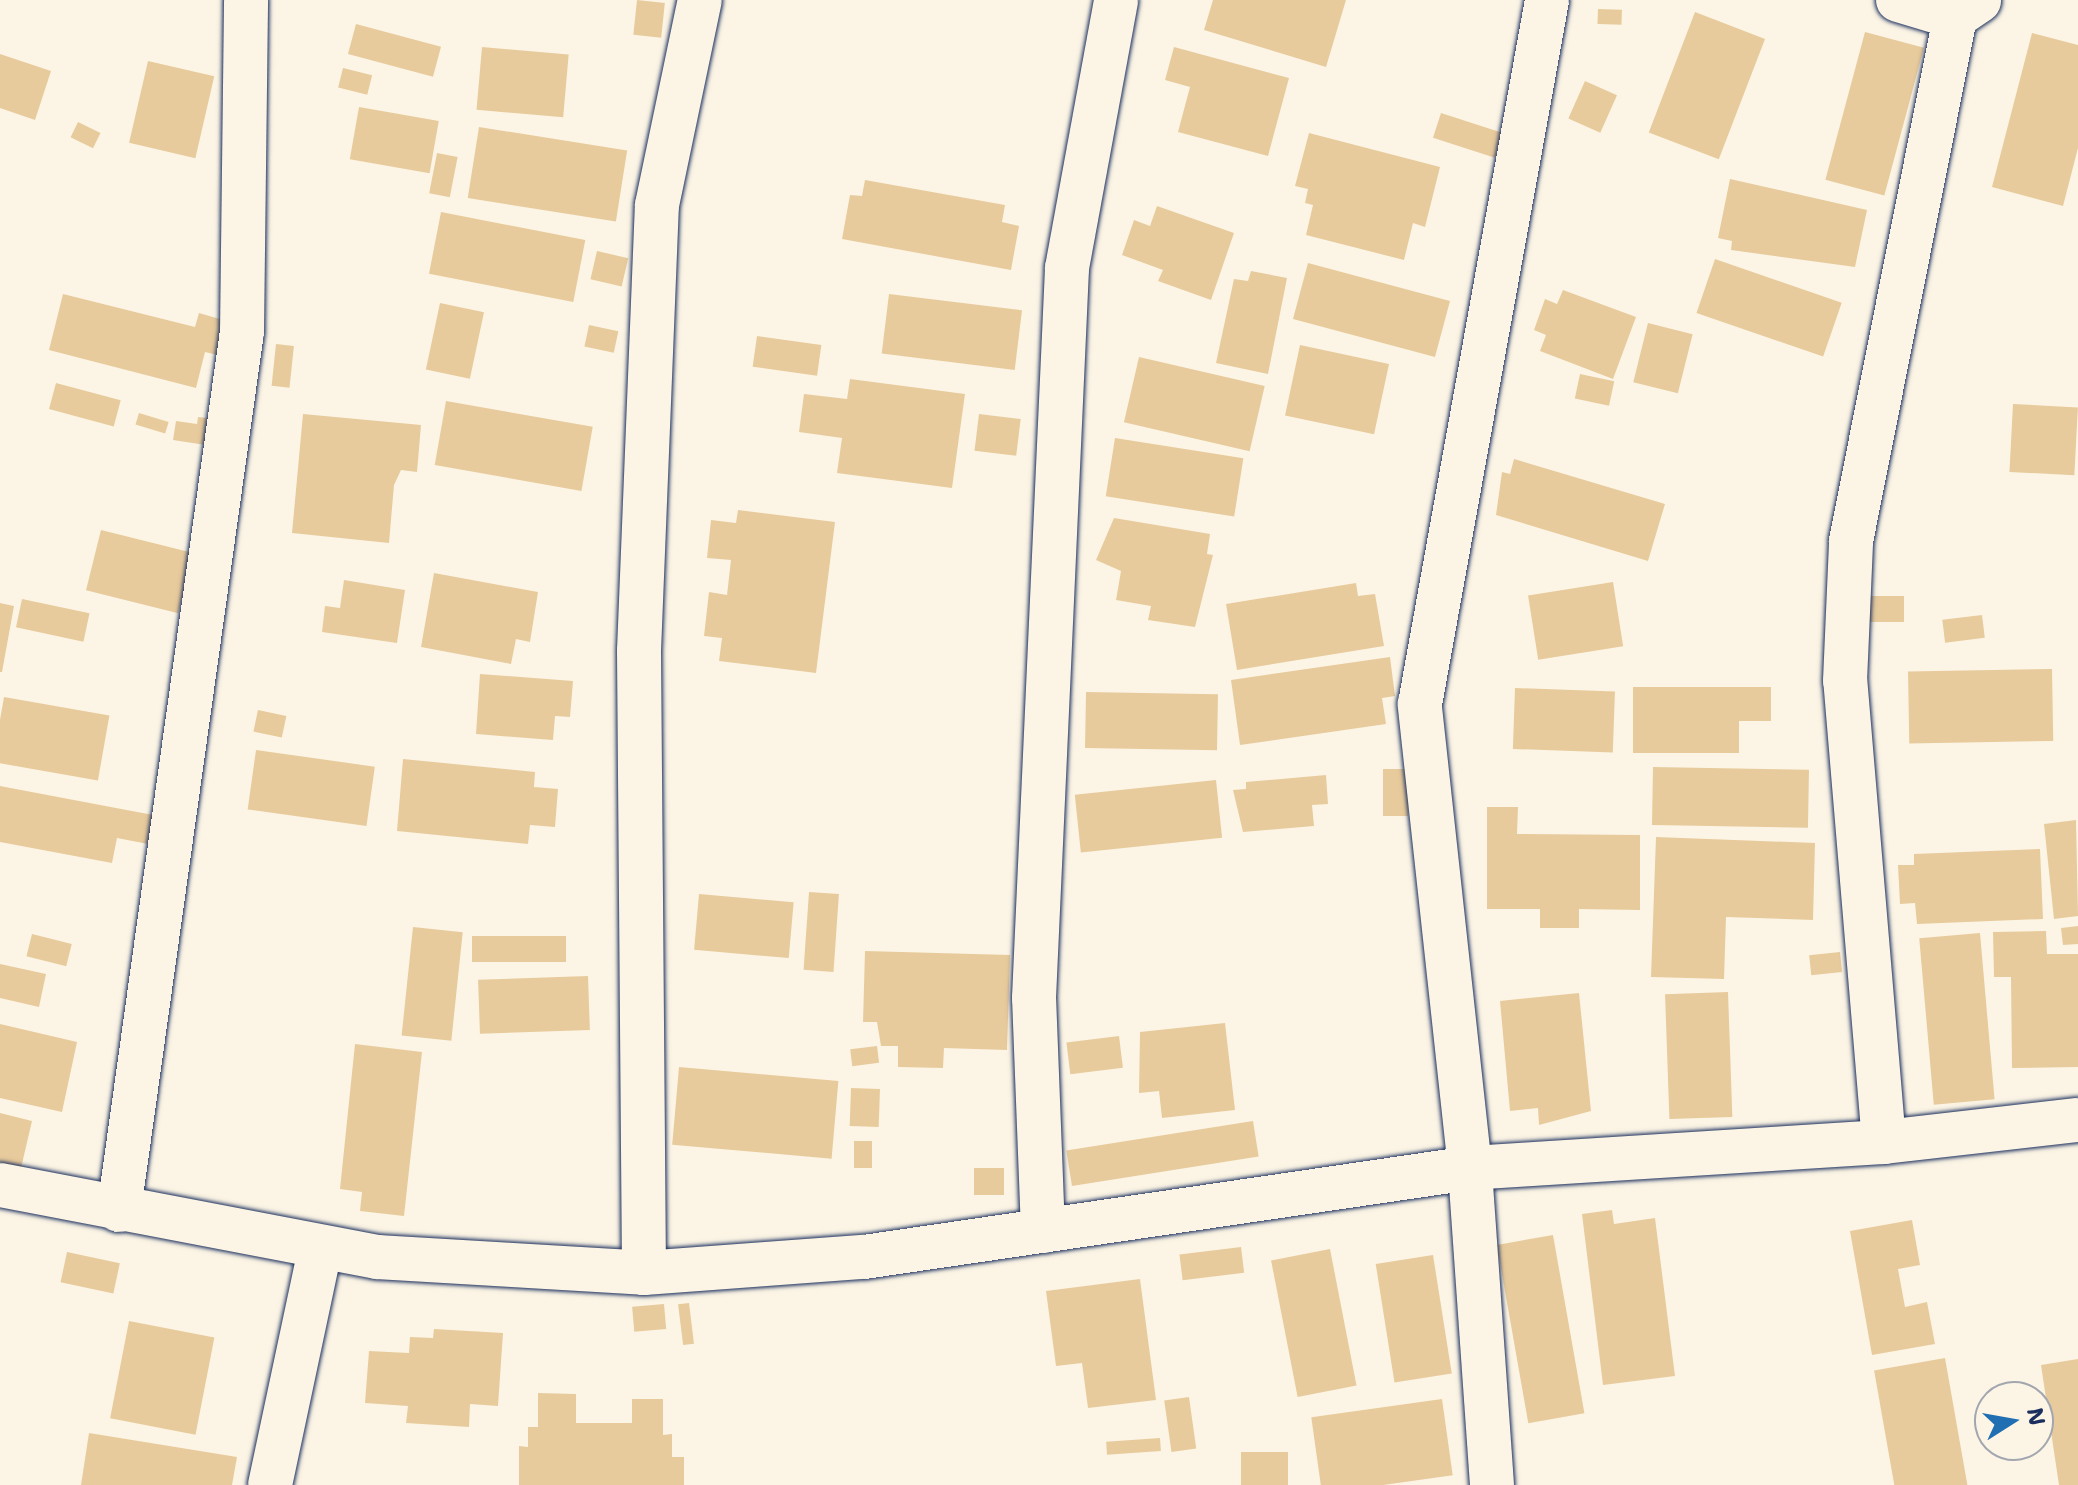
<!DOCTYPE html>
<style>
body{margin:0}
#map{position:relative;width:2078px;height:1485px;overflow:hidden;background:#fcf5e5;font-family:"Shantell Sans",sans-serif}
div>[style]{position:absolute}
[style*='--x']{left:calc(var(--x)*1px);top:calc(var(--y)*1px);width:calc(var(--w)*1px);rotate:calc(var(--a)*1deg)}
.building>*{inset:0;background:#e8cb9c;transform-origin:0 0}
.roads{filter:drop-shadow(0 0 2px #1b2f5e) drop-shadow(0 0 2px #1b2f5e)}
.street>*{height:44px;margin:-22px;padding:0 22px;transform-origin:22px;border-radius:22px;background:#fcf5e5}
span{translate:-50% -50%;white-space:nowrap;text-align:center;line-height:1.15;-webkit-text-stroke:6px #fcf5e5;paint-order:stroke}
.north{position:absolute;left:1974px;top:1381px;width:80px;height:80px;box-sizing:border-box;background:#fcf5e5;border:2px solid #a2a6af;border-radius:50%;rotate:79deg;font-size:22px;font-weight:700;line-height:32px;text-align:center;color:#1b2f5e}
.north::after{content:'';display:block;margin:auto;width:28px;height:36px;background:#1f6fb2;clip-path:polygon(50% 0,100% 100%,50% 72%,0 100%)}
</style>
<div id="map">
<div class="building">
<div style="left:637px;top:0;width:28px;height:35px;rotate:6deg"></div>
<div style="clip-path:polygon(1213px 0,1346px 0,1326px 67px,1204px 30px)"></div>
<div style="left:1598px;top:9px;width:24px;height:15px;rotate:2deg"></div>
<div style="left:1695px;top:12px;width:75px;height:129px;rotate:21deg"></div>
<div style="left:356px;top:24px;width:88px;height:31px;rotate:15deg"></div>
<div style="left:1865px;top:32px;width:61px;height:153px;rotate:15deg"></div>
<div style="clip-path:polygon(2032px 33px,2078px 45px,2078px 148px,2063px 206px,1992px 187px)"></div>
<div style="left:482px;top:47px;width:87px;height:63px;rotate:5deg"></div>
<div style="clip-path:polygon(1174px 47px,1289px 78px,1268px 156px,1178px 132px,1190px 87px,1165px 80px)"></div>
<div style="clip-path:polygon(0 54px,51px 71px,35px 120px,0 108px)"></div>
<div style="left:148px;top:61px;width:68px;height:84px;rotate:13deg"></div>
<div style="left:343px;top:68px;width:30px;height:20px;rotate:14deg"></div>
<div style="left:1585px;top:81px;width:35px;height:41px;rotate:24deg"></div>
<div style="left:359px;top:107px;width:81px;height:53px;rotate:10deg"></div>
<div style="left:1441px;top:113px;width:65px;height:26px;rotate:18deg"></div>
<div style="left:78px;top:122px;width:25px;height:17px;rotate:26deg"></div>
<div style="left:479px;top:127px;width:150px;height:72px;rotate:9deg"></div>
<div style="clip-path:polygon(1309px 133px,1440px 167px,1425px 227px,1413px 223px,1404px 260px,1306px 235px,1313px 205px,1305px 203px,1308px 189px,1295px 186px)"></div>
<div style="left:437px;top:153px;width:21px;height:41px;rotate:11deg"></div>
<div style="clip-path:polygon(1730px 179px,1867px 210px,1855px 267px,1731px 250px,1732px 241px,1718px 238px)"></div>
<div style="clip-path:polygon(865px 180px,1005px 205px,1002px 222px,1019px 226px,1011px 270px,842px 239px,850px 195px,862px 196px)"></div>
<div style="clip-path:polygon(1157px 206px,1234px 233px,1211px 300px,1158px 281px,1163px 270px,1122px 255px,1134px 220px,1150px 226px)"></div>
<div style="left:441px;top:212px;width:147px;height:63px;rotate:11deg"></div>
<div style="left:597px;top:251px;width:32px;height:29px;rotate:13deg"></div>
<div style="left:1715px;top:259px;width:134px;height:57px;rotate:19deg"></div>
<div style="left:1308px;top:263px;width:147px;height:58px;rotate:15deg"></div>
<div style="clip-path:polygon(1251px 271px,1287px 278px,1268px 374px,1216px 363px,1234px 279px,1248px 281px)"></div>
<div style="clip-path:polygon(1563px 290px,1636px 317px,1613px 379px,1540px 351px,1546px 335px,1534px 330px,1545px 299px,1557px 304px)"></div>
<div style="clip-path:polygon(63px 294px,195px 327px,199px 313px,230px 322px,222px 356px,205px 352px,196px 388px,49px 350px)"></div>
<div style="left:889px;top:294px;width:134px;height:60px;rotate:7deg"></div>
<div style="left:440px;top:303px;width:45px;height:68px;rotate:12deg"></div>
<div style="left:1648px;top:323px;width:46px;height:61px;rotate:14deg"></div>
<div style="left:589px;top:325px;width:30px;height:22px;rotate:12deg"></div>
<div style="left:757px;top:336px;width:65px;height:31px;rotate:8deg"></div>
<div style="left:276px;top:344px;width:18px;height:42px;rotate:6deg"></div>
<div style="left:1300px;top:345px;width:91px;height:72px;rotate:12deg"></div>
<div style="left:1139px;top:357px;width:129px;height:67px;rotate:13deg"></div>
<div style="left:1580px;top:374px;width:35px;height:25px;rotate:12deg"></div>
<div style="clip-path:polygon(850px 379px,965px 394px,952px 488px,837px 473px,842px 438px,799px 432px,804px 394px,847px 399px)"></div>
<div style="left:56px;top:383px;width:67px;height:27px;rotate:15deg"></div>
<div style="left:446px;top:401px;width:149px;height:65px;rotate:10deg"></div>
<div style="left:2013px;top:404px;width:65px;height:68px;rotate:3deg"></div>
<div style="left:139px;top:413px;width:31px;height:12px;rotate:17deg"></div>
<div style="clip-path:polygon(303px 414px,421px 425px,417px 472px,401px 470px,394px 485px,389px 543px,292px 533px)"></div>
<div style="left:979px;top:414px;width:42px;height:37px;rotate:7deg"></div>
<div style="clip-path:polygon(198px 417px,216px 419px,212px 446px,173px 440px,176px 421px,197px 424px)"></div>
<div style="left:1115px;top:438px;width:130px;height:59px;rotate:9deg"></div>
<div style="clip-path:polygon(1514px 459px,1665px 504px,1648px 561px,1496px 515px,1502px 472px,1510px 474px)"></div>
<div style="clip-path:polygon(738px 510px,835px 522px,816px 673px,719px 661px,722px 638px,704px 636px,709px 592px,727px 595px,731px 560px,707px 558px,711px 520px,736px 523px)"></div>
<div style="clip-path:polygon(1114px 518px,1210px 534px,1207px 554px,1213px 555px,1195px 627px,1148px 620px,1151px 606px,1116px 600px,1121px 571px,1096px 560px)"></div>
<div style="left:101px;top:530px;width:95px;height:62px;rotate:14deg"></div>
<div style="clip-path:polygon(434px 573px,538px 592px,530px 642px,516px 639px,511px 664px,421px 647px)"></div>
<div style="clip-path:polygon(344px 580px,405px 590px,397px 643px,322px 632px,325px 606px,340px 608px)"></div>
<div style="left:1613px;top:582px;width:65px;height:86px;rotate:81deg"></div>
<div style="clip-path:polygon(1356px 583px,1358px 596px,1375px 594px,1384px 646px,1237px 670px,1226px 604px)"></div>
<div style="left:1865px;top:596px;width:39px;height:26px"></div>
<div style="left:22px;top:599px;width:69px;height:29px;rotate:12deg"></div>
<div style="clip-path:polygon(0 603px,14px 606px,2px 672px,0 672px)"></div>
<div style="left:1982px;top:615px;width:23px;height:40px;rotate:83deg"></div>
<div style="clip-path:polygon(1390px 657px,1395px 696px,1382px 698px,1386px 724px,1240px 745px,1231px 680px)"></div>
<div style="left:2052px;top:669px;width:72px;height:144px;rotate:89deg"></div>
<div style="clip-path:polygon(480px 674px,573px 681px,570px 717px,555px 716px,553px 740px,476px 734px)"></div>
<div style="clip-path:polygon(1633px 687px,1771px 687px,1771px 721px,1739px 721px,1739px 753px,1633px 753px)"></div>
<div style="left:1515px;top:688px;width:100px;height:61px;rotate:2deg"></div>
<div style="left:1086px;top:692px;width:132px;height:56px;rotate:1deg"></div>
<div style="left:4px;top:697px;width:107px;height:66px;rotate:10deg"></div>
<div style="left:258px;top:710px;width:29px;height:22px;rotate:12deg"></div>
<div style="left:256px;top:750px;width:120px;height:60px;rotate:8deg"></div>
<div style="clip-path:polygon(403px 759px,535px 772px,534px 787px,558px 789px,555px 827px,530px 825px,528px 844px,397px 831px)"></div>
<div style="left:1653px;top:767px;width:156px;height:58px;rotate:1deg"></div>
<div style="left:1383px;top:769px;width:25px;height:47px"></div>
<div style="clip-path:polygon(1326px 775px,1328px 804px,1312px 805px,1314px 826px,1243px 832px,1233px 790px,1246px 789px,1246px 782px)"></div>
<div style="left:1216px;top:780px;width:58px;height:142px;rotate:84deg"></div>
<div style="clip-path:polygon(0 786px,153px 815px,148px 844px,117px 838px,112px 863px,0 842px)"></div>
<div style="clip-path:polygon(1487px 807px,1518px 807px,1517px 834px,1640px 835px,1640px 910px,1579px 909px,1579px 928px,1540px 928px,1540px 909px,1487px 909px)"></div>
<div style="clip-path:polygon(2076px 820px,2078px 916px,2054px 919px,2044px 824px)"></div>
<div style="clip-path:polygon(1656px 837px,1815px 843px,1813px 920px,1726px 917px,1724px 979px,1651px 977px)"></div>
<div style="clip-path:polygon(2040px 849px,2043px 919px,1917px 924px,1915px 903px,1900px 904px,1898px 865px,1914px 865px,1914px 854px)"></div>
<div style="left:809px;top:892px;width:30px;height:78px;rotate:4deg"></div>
<div style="left:699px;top:894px;width:95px;height:56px;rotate:5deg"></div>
<div style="clip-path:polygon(2078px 926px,2078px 944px,2063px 945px,2061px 928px)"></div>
<div style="left:413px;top:927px;width:50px;height:109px;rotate:6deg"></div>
<div style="clip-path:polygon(2046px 931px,2047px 954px,2078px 954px,2078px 1067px,2012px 1068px,2011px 977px,1994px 977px,1993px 932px)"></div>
<div style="left:1980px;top:933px;width:167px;height:61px;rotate:85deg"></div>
<div style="left:32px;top:934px;width:41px;height:23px;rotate:14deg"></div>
<div style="left:566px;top:936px;width:26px;height:94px;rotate:90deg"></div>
<div style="clip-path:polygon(865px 951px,1010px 955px,1007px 1050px,944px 1048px,943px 1068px,898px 1067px,898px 1046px,881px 1046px,877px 1022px,863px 1022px)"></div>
<div style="left:1840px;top:952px;width:20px;height:31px;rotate:84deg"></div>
<div style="clip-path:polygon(0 964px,46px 974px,39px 1007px,0 998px)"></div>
<div style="left:588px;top:976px;width:54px;height:110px;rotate:88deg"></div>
<div style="left:1728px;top:992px;width:125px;height:63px;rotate:88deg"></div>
<div style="clip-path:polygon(1579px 993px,1591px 1111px,1539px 1125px,1538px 1108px,1510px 1111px,1500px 1001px)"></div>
<div style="clip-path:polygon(1225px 1023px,1235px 1110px,1162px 1118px,1159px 1091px,1139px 1093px,1140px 1032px)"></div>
<div style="clip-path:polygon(0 1024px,77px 1042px,62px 1112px,0 1098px)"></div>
<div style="left:1119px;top:1036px;width:32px;height:53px;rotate:83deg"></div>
<div style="clip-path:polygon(355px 1044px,422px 1052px,404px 1216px,360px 1211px,362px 1192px,340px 1189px)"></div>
<div style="left:877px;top:1046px;width:17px;height:27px;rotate:83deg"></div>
<div style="left:679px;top:1067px;width:160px;height:78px;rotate:5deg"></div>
<div style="left:851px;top:1088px;width:29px;height:38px;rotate:2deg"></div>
<div style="clip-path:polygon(0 1113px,32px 1121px,18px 1181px,0 1177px)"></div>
<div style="left:1253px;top:1121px;width:36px;height:189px;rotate:81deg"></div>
<div style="left:854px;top:1141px;width:18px;height:27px"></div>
<div style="left:974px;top:1168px;width:30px;height:27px"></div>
<div style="clip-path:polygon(1612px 1210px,1614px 1224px,1655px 1218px,1675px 1376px,1603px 1385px,1582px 1214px)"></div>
<div style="clip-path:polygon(1912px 1220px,1920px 1265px,1898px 1269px,1905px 1307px,1927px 1302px,1935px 1344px,1872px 1355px,1850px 1231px)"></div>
<div style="left:1553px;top:1235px;width:181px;height:57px;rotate:80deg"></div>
<div style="left:1241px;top:1247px;width:26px;height:62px;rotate:83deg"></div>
<div style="left:1330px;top:1249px;width:139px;height:60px;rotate:79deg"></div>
<div style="left:67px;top:1252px;width:54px;height:31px;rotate:12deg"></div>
<div style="left:1433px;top:1255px;width:120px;height:58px;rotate:81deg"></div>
<div style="clip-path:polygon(1140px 1279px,1156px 1400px,1088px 1408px,1082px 1363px,1056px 1366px,1046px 1291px)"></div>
<div style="left:689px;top:1303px;width:41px;height:11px;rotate:83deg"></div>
<div style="left:664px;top:1304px;width:25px;height:32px;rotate:85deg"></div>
<div style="left:129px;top:1321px;width:87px;height:99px;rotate:11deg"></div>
<div style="clip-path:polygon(434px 1329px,503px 1333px,498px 1406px,470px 1404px,469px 1427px,406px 1423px,408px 1406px,365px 1403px,369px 1351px,409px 1353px,410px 1337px,433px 1338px)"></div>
<div style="left:1945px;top:1358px;width:129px;height:72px;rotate:80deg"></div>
<div style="clip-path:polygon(2078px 1359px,2078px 1485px,2059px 1485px,2041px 1365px)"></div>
<div style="clip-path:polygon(538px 1393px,576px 1394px,576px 1423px,632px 1423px,632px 1399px,663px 1399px,663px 1435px,672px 1434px,672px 1457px,684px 1457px,684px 1485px,519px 1485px,519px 1446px,528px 1447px,528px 1427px,538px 1427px)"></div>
<div style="left:1189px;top:1397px;width:52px;height:25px;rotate:82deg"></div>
<div style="left:1442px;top:1399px;width:77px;height:132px;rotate:82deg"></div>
<div style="clip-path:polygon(89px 1433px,237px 1457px,232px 1485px,81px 1485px)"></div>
<div style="left:1160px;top:1438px;width:13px;height:54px;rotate:86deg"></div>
<div style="left:1241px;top:1452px;width:47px;height:33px"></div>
</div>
<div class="roads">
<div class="street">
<div style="--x:1898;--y:0;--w:59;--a:16.6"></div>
<div style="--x:1955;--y:17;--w:29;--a:-34"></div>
<div style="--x:1884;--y:1142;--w:463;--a:-94.8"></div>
<div style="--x:1845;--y:681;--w:140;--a:-87.5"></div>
<div style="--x:1851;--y:541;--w:534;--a:-78.77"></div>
<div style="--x:0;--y:1185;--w:384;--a:10.8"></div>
<div style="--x:377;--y:1257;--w:267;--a:3.4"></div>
<div style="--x:644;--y:1273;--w:221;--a:-4.2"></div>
<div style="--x:864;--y:1257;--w:613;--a:-8.35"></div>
<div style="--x:1470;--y:1168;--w:415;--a:-3.6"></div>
<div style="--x:1884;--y:1142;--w:195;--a:-6.5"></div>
<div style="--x:119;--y:1210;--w:887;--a:-82.03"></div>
<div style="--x:242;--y:332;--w:332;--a:-89.3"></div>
<div style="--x:1043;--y:1231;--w:233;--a:-92.2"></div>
<div style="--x:1034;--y:998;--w:731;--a:-87.41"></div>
<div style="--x:1067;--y:268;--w:272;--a:-79.6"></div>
<div style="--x:644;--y:1273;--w:622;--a:-90.46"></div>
<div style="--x:639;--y:651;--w:446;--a:-87.7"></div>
<div style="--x:657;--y:205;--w:209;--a:-78.2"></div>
<div style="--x:270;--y:1485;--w:241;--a:-78"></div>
<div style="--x:1492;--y:1485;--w:318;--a:-94"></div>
<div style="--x:1470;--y:1168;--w:467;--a:-96.2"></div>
<div style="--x:1420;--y:704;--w:715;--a:-79.77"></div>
</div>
</div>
<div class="north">N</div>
</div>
